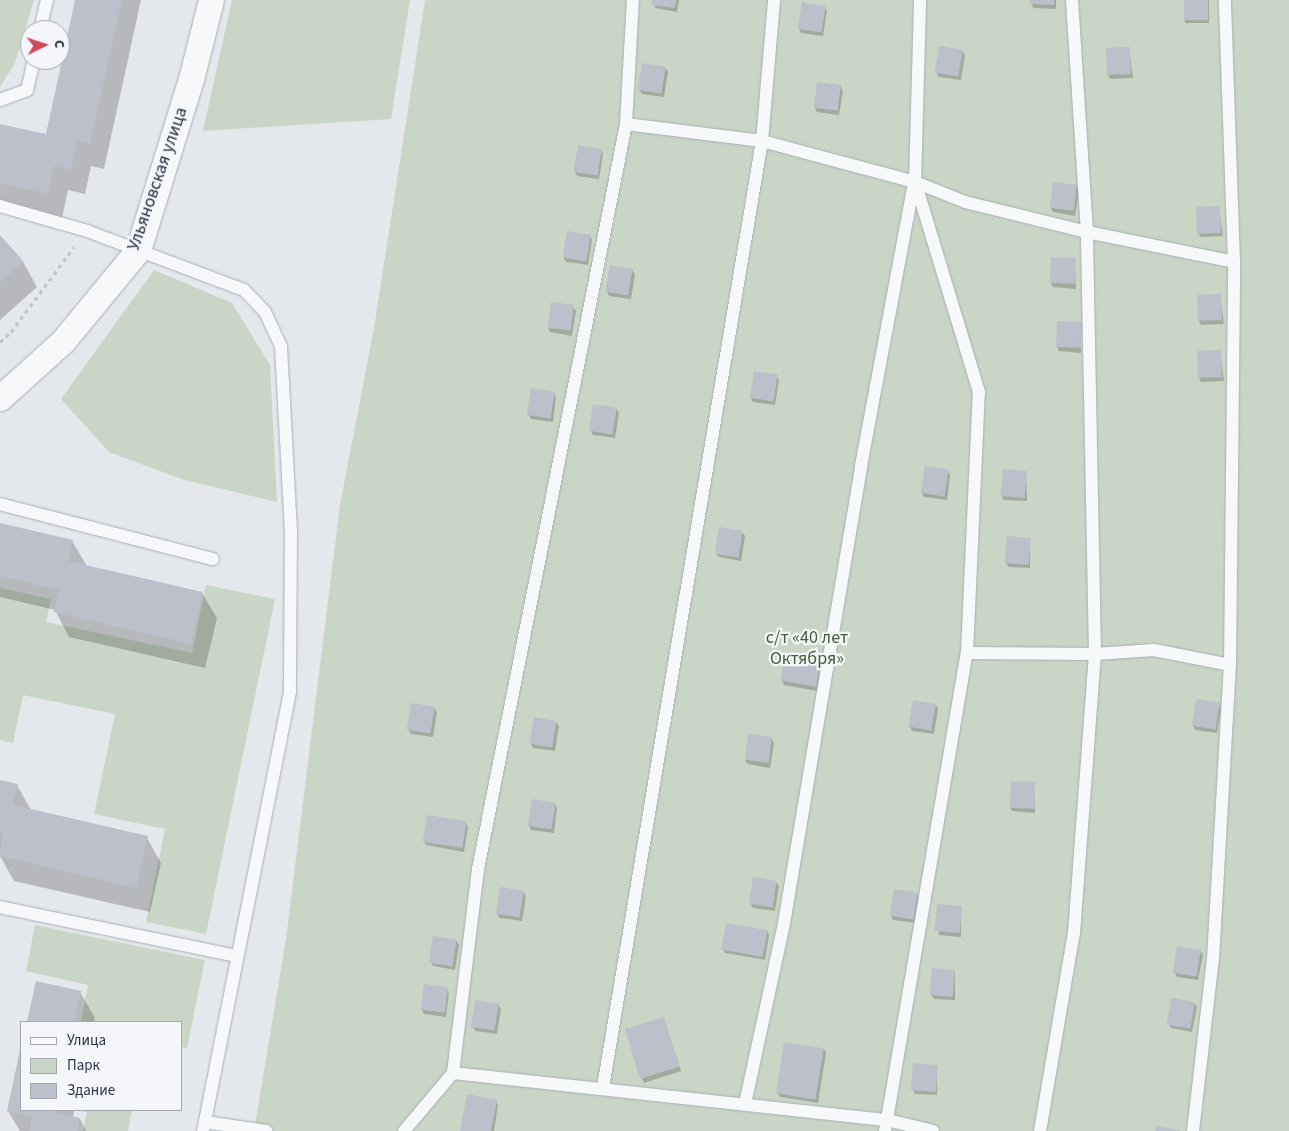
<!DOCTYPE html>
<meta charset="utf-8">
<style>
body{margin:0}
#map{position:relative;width:1289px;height:1131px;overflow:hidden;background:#e4e7ec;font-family:"Source Sans 3",sans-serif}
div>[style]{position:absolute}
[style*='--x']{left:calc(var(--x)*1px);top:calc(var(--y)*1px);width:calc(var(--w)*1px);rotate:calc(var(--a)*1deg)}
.green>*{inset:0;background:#c9d6c5}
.shadow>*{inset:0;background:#0003;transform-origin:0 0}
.building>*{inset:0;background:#bbc0ca;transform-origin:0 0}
.path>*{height:3px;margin-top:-1.5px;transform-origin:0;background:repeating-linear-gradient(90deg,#c2c5cb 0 4px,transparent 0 8px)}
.roads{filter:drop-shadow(0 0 1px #a9aeb7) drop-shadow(0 0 1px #a9aeb7)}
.lane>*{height:12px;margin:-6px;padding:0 6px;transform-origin:6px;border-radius:6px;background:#f7f8fa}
.street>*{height:25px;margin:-12.5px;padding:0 12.5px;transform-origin:12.5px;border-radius:12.5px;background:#f7f8fa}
span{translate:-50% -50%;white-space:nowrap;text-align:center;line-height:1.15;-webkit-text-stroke:4.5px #f4f6f9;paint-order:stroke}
.street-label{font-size:18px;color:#2b3445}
.park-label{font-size:18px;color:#3f6138}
.legend{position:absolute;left:20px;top:1021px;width:162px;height:90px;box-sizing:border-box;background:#f4f6f9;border:1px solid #a4a8b1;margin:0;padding:6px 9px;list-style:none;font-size:15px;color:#2b3445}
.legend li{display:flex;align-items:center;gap:10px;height:25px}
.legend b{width:25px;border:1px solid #a4a8b1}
.north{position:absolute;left:20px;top:20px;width:50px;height:50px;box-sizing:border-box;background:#f4f6f9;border:1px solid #a4a8b1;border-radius:50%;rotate:86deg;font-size:14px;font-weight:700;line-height:20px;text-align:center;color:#2b3445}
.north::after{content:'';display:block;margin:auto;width:18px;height:22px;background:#d1495b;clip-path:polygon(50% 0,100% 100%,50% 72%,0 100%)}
</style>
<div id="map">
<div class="green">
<div style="clip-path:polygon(0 0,34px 0,15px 63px,0 87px)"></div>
<div style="clip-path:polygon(232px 0,410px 0,391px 119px,203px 131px)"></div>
<div style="clip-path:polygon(425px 0,1289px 0,1289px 1131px,254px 1131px,286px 939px,340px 505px,374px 328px)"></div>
<div style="clip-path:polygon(154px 270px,232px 303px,270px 365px,277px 502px,184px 480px,109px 452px,61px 399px)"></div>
<div style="clip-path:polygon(206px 585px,275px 599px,206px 934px,146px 922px,165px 829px,94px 814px,115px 714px,23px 695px,13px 743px,0 740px,0 588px,51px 599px,46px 622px,192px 653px)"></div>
<div style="clip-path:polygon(35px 925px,205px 960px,187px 1048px,181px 1047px,181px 1022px,81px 1022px,88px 985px,26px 971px)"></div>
<div style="clip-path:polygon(74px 1110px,132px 1110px,128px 1131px,83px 1131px,87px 1112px)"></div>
</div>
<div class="shadow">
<div style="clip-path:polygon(77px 0,141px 0,104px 169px,91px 166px,85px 194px,68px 190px,62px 218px,0 205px,0 126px,47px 136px)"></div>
<div style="clip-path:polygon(653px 0,679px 0,677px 12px,655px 8px)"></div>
<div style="clip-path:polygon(1031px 0,1056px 0,1056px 9px,1033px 8px)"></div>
<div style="left:1185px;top:0;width:24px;height:23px"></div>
<div style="clip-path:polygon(825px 7px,827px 11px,823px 36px,801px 33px,799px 29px)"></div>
<div style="clip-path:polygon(1129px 48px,1133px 78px,1110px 79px,1108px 75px)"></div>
<div style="clip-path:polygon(962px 51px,965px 55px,961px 80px,939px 77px,936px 72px)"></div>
<div style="clip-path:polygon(665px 68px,668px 72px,664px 97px,642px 94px,639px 89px)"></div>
<div style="clip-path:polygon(840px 86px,843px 91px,839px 115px,817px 112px,815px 108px)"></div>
<div style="clip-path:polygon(601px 150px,603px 154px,599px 179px,577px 176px,575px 172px)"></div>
<div style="clip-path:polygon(1077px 186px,1079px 190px,1075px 216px,1053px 212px,1051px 208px)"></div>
<div style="clip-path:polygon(1219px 207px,1223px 236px,1201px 237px,1198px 233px)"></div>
<div style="clip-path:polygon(0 236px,23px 262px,37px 287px,0 320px)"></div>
<div style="clip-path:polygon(590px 236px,592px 240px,588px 265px,566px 262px,564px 258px)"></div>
<div style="clip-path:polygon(1075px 259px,1076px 289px,1053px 287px,1051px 283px)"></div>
<div style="clip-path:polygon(632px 270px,635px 274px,631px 299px,609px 296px,607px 292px)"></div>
<div style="clip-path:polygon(1220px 295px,1224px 324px,1201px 325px,1199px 321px)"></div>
<div style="clip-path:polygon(573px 307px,576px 311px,572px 336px,550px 332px,548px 328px)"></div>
<div style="clip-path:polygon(1081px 324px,1081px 353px,1059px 351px,1057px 347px)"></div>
<div style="clip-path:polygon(1220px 351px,1224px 381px,1201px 382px,1199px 378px)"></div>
<div style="clip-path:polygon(777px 376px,779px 380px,775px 405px,753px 402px,751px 398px)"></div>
<div style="clip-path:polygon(554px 393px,556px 397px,553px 422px,531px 419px,529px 415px)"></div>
<div style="clip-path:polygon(617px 409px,619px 413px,615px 438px,593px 435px,591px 431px)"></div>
<div style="clip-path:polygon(948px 471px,950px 475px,947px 500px,924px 497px,922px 493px)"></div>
<div style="clip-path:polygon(1026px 472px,1027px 501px,1004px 500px,1002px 496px)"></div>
<div style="clip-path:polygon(0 524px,72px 541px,87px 566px,202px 593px,217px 618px,205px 668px,69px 637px,55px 610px,0 597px)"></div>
<div style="clip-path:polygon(742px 532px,745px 536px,741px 561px,719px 557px,716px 553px)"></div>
<div style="clip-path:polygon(1030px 539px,1030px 568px,1009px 567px,1006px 563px)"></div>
<div style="clip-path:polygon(819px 662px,821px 666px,817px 691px,784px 685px,782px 681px)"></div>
<div style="clip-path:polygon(1219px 704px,1221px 708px,1217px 733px,1195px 730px,1193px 726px)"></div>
<div style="clip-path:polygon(936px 705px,938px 709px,934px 734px,912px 731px,910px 727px)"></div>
<div style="clip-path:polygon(434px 708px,437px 712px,433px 737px,411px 734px,408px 729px)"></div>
<div style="clip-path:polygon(556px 722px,559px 726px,555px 751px,533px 748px,531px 744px)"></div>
<div style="clip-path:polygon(771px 738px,774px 743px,770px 768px,748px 764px,745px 760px)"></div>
<div style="clip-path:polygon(0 781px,17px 785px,31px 810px,147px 838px,161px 863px,150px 912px,14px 881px,0 856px)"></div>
<div style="clip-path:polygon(1034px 784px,1035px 813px,1012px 811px,1010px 807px)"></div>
<div style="clip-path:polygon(555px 804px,557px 808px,554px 833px,531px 830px,529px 826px)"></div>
<div style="clip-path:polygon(466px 823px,468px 827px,464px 852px,426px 845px,424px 841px)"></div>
<div style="clip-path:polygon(776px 882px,779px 886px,775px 911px,753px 908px,750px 903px)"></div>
<div style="clip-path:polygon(523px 892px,526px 896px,522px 921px,500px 918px,497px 914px)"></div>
<div style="clip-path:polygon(917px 894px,919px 898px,916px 923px,893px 920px,891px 915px)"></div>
<div style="clip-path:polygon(938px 906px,961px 907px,961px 937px,939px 935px)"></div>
<div style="clip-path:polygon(767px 931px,769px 935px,765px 960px,725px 953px,723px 949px)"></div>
<div style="clip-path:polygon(457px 941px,459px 945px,455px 970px,433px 966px,431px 962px)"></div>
<div style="clip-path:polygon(1200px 951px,1203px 955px,1198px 980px,1177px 977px,1174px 972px)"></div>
<div style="clip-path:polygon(955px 971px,955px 1000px,934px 999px,931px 995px)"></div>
<div style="clip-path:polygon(37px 983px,80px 992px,95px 1018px,94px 1022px,28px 1022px)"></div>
<div style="clip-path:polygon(447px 988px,449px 993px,446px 1017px,424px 1014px,422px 1010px)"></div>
<div style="clip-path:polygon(1194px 1003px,1197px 1007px,1192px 1032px,1171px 1028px,1168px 1024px)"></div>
<div style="clip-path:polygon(498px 1005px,501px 1009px,497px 1034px,475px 1031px,473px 1027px)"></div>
<div style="clip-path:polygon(665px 1023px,681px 1071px,644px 1083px,642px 1079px)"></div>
<div style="clip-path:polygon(824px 1049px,826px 1053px,818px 1103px,780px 1097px,778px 1093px)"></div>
<div style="clip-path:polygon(21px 1052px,21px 1110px,74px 1110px,73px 1118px,80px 1119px,86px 1131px,20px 1131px,8px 1111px)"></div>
<div style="clip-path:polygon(937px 1066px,937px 1095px,915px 1094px,913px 1090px)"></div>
<div style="clip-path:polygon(496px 1101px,498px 1105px,494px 1131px,462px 1131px)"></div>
</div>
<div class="building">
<div style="clip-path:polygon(75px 0,122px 0,90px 144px,77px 141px,71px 170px,54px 166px,48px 194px,0 183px,0 124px,46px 134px)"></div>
<div style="clip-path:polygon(652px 0,676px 0,675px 8px,651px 5px)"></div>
<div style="clip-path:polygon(1030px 0,1054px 0,1054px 5px,1030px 4px)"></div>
<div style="left:1184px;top:0;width:24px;height:20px"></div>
<div style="left:802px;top:2px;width:24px;height:27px;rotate:9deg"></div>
<div style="left:939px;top:46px;width:24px;height:27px;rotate:9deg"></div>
<div style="left:1130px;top:47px;width:27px;height:24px;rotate:88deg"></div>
<div style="left:642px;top:63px;width:24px;height:27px;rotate:9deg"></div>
<div style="left:817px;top:82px;width:24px;height:26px;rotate:7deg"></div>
<div style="left:578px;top:145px;width:24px;height:27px;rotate:9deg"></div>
<div style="left:1053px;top:182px;width:24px;height:26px;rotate:7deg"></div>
<div style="left:1220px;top:206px;width:27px;height:24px;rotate:88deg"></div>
<div style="left:567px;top:231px;width:24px;height:27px;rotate:9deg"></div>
<div style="clip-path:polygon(0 235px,24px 262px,0 282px)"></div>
<div style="left:1051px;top:257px;width:25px;height:26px;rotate:2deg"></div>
<div style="left:610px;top:265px;width:23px;height:27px;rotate:10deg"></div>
<div style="left:1221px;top:294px;width:26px;height:24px;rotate:88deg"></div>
<div style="left:551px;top:302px;width:23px;height:26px;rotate:7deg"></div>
<div style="left:1057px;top:321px;width:25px;height:26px;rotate:2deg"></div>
<div style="left:1221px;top:350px;width:27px;height:24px;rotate:88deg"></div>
<div style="left:754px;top:371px;width:24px;height:27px;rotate:9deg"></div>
<div style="left:531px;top:388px;width:24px;height:27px;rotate:9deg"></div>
<div style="left:593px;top:404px;width:24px;height:27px;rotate:9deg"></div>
<div style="left:925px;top:466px;width:24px;height:27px;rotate:9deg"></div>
<div style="left:1003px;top:469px;width:24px;height:27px;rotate:5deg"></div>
<div style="clip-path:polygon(0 523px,73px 540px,68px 561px,203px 592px,191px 644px,54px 612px,59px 590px,0 576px)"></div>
<div style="left:719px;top:527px;width:24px;height:27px;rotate:9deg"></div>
<div style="left:1007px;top:536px;width:24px;height:27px;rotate:5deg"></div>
<div style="left:785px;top:655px;width:36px;height:26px;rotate:10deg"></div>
<div style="left:1196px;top:699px;width:24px;height:27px;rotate:9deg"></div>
<div style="left:913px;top:700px;width:23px;height:27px;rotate:10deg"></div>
<div style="left:411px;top:703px;width:24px;height:27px;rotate:9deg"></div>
<div style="left:534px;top:717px;width:23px;height:27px;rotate:10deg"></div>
<div style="left:748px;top:734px;width:24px;height:26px;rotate:7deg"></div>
<div style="clip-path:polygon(0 780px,18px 784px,13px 805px,148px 836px,136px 888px,0 856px,3px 833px,0 833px)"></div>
<div style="left:1011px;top:781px;width:24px;height:27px;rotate:2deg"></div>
<div style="left:532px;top:799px;width:24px;height:27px;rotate:9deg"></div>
<div style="left:427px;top:815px;width:40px;height:27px;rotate:9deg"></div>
<div style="left:753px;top:877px;width:24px;height:27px;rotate:9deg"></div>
<div style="left:500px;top:887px;width:24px;height:27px;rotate:9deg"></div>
<div style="left:894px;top:889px;width:24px;height:27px;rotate:9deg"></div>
<div style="left:937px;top:904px;width:25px;height:27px;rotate:5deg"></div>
<div style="left:726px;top:923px;width:42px;height:27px;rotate:10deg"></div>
<div style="left:433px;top:936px;width:24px;height:27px;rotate:9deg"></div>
<div style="left:1177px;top:946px;width:24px;height:27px;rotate:9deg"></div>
<div style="left:932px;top:968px;width:23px;height:27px;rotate:5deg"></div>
<div style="clip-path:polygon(36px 981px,81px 991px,74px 1022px,27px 1022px)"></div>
<div style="left:424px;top:984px;width:24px;height:26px;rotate:7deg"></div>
<div style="left:1171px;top:998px;width:24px;height:27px;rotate:9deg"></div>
<div style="left:475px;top:1000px;width:24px;height:27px;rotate:9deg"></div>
<div style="left:664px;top:1017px;width:52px;height:41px;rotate:73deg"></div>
<div style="left:784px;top:1042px;width:40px;height:52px;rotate:9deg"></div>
<div style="clip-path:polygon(20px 1050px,21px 1110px,55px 1110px,54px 1112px,80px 1118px,77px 1131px,29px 1131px,32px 1116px,7px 1111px)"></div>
<div style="left:913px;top:1063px;width:25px;height:27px;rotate:5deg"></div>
<div style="clip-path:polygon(467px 1094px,497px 1100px,491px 1131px,460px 1131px)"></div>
<div style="clip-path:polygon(1156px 1126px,1180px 1130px,1180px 1131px,1155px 1131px)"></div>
</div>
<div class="path">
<div style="--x:0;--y:342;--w:15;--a:-42"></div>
<div style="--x:11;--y:332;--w:106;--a:-53.5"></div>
</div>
<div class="roads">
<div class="lane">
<div style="--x:40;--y:30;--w:31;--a:-77"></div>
<div style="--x:0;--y:100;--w:29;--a:-20"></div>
<div style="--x:27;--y:90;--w:31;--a:-77"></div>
<div style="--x:626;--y:124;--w:137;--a:7.1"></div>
<div style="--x:762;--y:141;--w:158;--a:15"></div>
<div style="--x:915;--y:182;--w:54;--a:21.8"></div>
<div style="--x:965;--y:202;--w:126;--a:13.8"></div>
<div style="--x:1087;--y:232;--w:150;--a:11.5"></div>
<div style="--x:0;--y:206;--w:91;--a:16"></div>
<div style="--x:87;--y:231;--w:168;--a:20.6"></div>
<div style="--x:244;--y:290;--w:30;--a:46"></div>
<div style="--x:265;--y:312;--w:38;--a:65"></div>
<div style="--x:281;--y:347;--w:184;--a:86.9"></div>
<div style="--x:291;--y:531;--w:161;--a:90.4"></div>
<div style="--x:290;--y:692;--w:448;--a:101.2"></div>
<div style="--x:0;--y:504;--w:220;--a:14.5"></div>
<div style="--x:967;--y:653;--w:128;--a:0.4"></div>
<div style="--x:1095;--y:654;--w:59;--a:-3.9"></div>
<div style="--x:1154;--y:650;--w:77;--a:11.2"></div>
<div style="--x:0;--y:907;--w:241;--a:11.7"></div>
<div style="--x:453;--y:1073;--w:437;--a:6.2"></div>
<div style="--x:887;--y:1120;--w:47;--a:13.4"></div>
<div style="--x:603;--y:1087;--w:959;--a:-80.46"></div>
<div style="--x:762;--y:141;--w:142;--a:-85.1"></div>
<div style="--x:745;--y:1104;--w:185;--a:-77.8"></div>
<div style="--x:784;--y:923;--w:463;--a:-80.4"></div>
<div style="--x:861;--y:466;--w:287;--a:-79.4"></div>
<div style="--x:205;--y:1122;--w:62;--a:8.4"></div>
<div style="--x:404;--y:1131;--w:76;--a:-49.8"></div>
<div style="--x:453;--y:1073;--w:206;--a:-83"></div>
<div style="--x:478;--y:869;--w:760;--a:-78.76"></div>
<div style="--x:626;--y:124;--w:124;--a:-86.8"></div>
<div style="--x:885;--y:1131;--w:485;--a:-80.3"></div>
<div style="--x:967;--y:653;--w:261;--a:-87.4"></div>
<div style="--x:979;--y:392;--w:220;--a:-106.9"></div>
<div style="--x:915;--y:182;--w:182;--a:-88.4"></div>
<div style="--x:1040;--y:1131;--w:201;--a:-80.3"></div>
<div style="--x:1074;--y:933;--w:280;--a:-85.7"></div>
<div style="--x:1095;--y:654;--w:422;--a:-91.1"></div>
<div style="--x:1087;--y:232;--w:232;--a:-93.7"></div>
<div style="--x:1193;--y:1131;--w:173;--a:-83.4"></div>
<div style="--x:1213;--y:959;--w:294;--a:-86.7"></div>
<div style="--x:1230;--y:665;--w:403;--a:-89.4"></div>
<div style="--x:1234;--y:262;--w:262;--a:-92"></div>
</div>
<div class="street">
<div style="--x:0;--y:398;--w:85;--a:-42.1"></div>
<div style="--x:63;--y:341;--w:118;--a:-50.5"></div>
<div style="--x:138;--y:250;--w:179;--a:-72.8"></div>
<div style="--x:191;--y:79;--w:81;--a:-75.8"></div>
</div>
</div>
<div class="street-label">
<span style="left:158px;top:179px;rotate:-71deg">Ульяновская улица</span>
</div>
<div class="park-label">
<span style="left:807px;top:649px">с/т «40 лет<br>Октября»</span>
</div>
<ul class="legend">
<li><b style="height:6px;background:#f7f8fa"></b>Улица</li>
<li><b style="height:14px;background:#c9d6c5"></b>Парк</li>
<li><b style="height:14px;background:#bbc0ca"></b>Здание</li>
</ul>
<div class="north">С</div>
</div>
